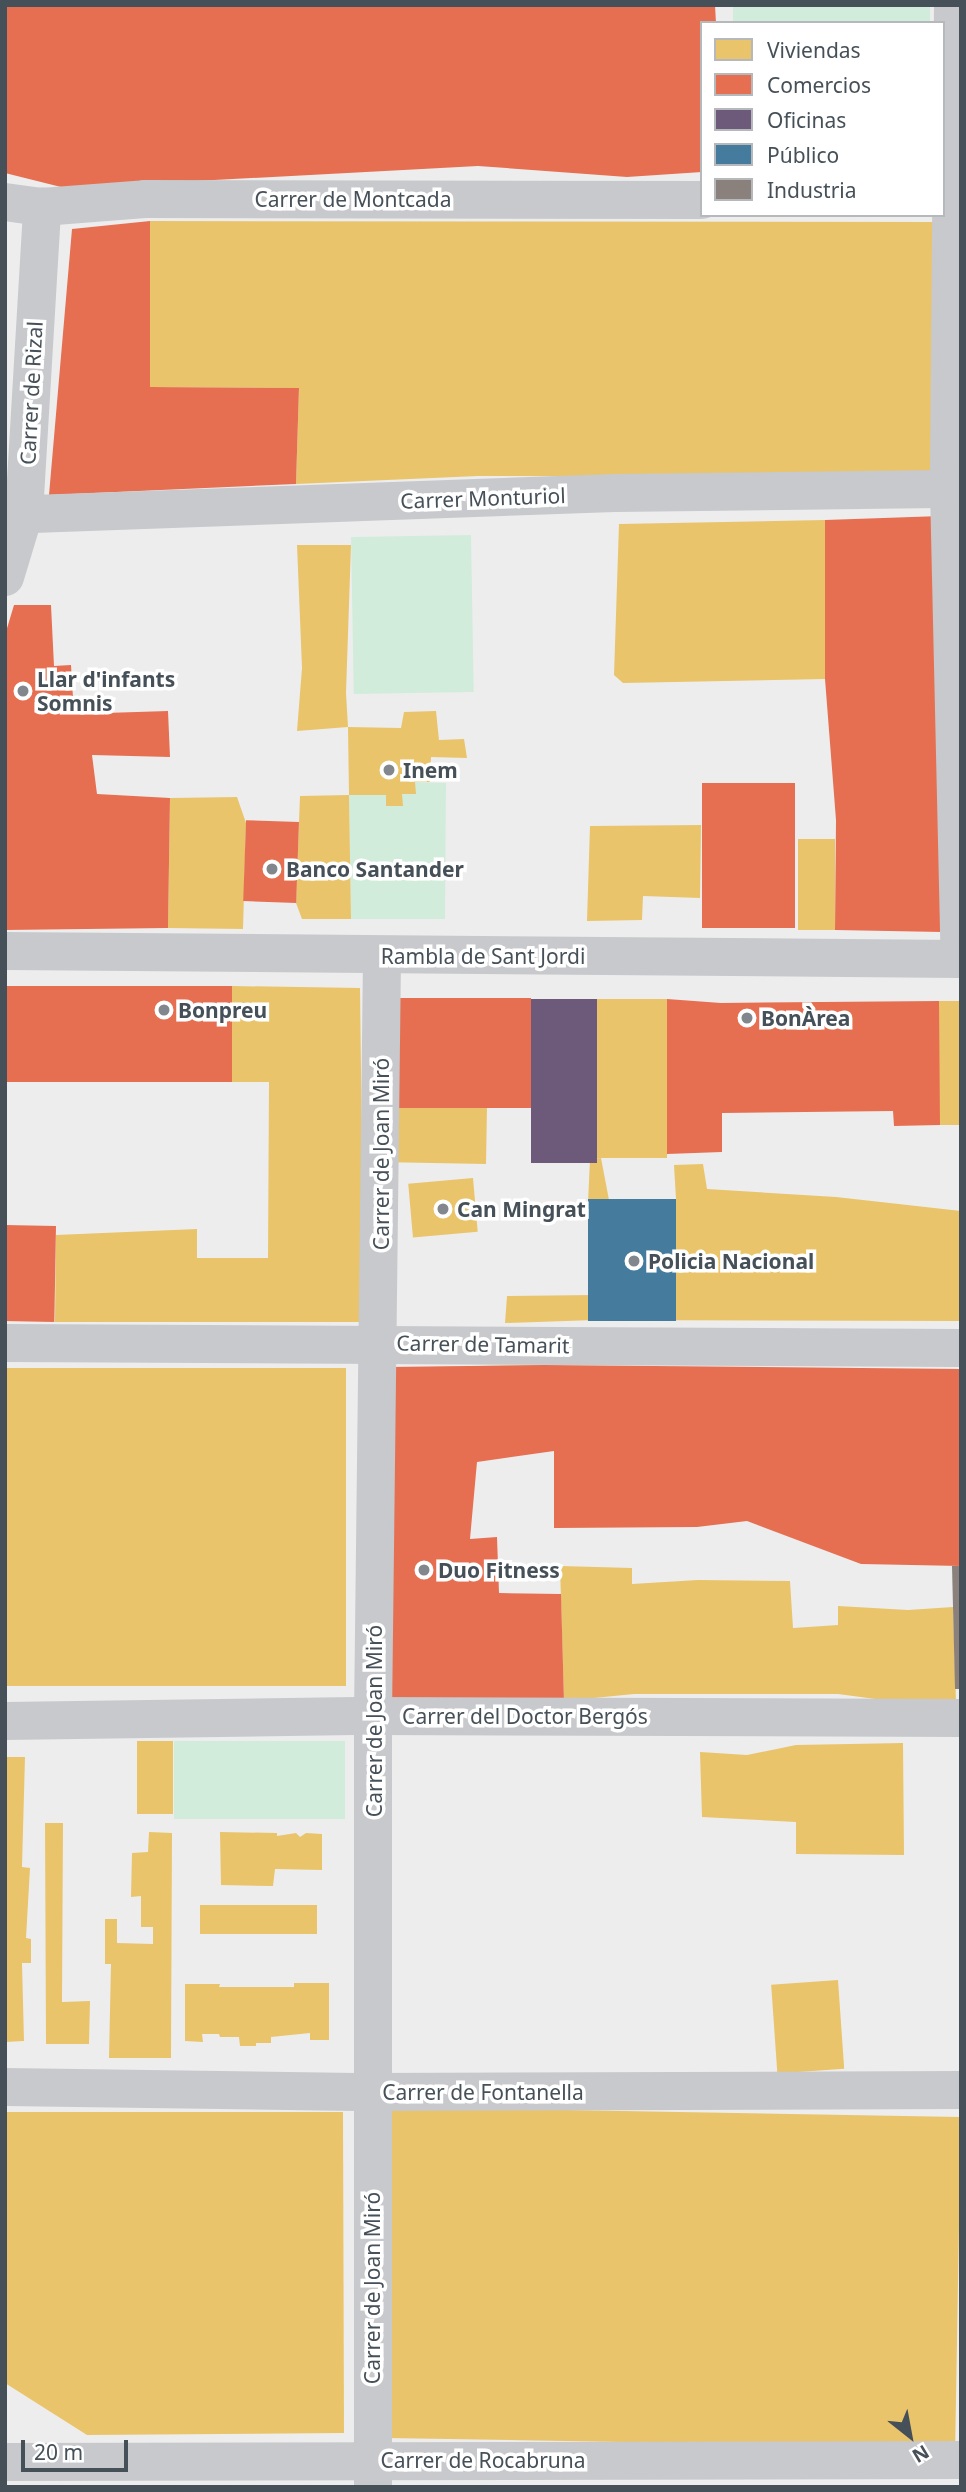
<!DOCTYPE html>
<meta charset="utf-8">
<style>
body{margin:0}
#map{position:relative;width:966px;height:2492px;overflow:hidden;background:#eeeded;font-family:"Noto Sans",sans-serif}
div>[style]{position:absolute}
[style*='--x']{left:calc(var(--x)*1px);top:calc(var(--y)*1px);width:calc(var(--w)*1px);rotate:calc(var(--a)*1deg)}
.green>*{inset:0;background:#d2ecdb;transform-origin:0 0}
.homes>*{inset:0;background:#e9c46a;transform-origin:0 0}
.shops>*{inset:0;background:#e76f51;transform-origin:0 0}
.offices>*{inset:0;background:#6d597a;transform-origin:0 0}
.public>*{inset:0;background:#457b9d;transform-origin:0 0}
.industry>*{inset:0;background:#8a817c}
.minor>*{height:38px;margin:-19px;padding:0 19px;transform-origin:19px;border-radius:19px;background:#c7c9cc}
.dots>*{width:19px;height:19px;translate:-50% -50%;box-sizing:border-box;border:4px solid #fff;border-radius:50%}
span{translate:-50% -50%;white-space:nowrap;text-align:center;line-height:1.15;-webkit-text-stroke:7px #fff;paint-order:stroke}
.street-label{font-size:21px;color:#465058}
.poi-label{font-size:21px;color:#465058;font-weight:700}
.left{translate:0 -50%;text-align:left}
.frame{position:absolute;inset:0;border:7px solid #465058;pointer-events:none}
.legend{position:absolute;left:700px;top:21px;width:245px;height:196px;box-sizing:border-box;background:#fff;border:2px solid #b5b9bc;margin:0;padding:9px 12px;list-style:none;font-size:21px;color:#465058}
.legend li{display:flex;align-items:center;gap:14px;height:35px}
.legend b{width:35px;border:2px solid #b5b9bc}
.north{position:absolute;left:875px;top:2401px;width:70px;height:70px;-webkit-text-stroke:5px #fff;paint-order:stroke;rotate:149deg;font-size:19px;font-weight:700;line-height:28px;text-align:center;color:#465058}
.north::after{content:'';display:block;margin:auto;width:24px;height:32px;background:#465058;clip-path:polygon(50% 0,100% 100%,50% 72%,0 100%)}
.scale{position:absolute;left:21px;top:2440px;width:107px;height:32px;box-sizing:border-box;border:4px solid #465058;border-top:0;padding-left:9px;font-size:21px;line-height:24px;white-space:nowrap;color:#465058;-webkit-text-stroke:5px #fff;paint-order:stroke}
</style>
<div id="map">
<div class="green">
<div style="left:733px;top:5px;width:197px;height:18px"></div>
<div style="left:471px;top:535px;width:157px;height:120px;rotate:89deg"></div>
<div style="clip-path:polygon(415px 782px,446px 783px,445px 919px,351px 919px,349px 795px,386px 795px,386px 806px,402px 806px,402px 794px,415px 793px)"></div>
<div style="left:174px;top:1741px;width:171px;height:78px"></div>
</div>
<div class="homes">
<div style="clip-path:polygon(150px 221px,936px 222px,936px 477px,478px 476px,296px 484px,299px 388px,150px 387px)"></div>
<div style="clip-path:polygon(825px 520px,825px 679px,623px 683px,614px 675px,619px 524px)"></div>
<div style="clip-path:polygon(297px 545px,351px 545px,346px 693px,348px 727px,297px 731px,302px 668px)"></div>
<div style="clip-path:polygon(436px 711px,439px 740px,464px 739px,467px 758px,431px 757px,430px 782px,415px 782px,416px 794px,402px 794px,403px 806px,386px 806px,386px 795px,349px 795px,351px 919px,302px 919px,296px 903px,300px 796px,349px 795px,348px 727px,401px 728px,404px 712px)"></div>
<div style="clip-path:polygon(237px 797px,246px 823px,243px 929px,168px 928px,170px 798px)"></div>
<div style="clip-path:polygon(701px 825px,700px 898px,643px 896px,642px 920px,587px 921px,590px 826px)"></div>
<div style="left:835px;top:839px;width:91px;height:37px;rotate:90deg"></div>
<div style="clip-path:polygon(232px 986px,360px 988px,364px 1322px,55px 1322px,56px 1235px,197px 1229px,197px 1258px,268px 1258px,269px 1082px,232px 1082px)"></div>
<div style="left:597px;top:999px;width:70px;height:159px"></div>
<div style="left:939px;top:1001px;width:22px;height:124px"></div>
<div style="left:487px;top:1107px;width:57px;height:94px;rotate:91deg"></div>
<div style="clip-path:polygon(601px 1158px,609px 1200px,676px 1199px,674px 1165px,703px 1164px,707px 1189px,836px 1197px,961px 1211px,961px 1321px,595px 1320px,505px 1323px,507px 1296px,594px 1295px,588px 1203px,590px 1159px)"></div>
<div style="left:473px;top:1178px;width:54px;height:65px;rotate:85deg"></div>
<div style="left:544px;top:1365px;width:52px;height:155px;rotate:89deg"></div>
<div style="left:5px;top:1368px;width:341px;height:318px"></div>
<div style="clip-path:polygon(560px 1566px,632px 1568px,632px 1584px,698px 1580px,790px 1581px,793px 1628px,838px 1625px,838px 1606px,908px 1610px,953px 1607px,956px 1703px,913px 1704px,838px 1694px,634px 1694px,564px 1701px)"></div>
<div style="left:137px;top:1741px;width:36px;height:73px"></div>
<div style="clip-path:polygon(903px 1743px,904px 1855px,796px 1854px,796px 1822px,702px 1817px,700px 1752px,747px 1755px,796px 1745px)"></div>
<div style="clip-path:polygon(5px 1757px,25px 1757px,22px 1867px,30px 1868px,26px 1938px,31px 1939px,31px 1963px,22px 1963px,24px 2041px,5px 2042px)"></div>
<div style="clip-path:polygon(45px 1823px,63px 1823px,62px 2002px,90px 2001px,89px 2044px,46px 2044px)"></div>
<div style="clip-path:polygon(149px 1832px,172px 1833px,171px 2058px,109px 2058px,111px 1964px,105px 1964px,105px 1919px,117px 1919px,117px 1943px,153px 1944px,153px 1927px,141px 1927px,141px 1896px,131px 1897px,132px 1853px,148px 1852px)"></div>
<div style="clip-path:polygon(220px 1832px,277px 1833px,277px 1836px,296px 1833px,300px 1837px,306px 1833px,322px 1834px,322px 1870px,275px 1869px,273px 1886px,221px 1885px)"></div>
<div style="left:200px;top:1905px;width:117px;height:29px"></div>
<div style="left:838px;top:1980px;width:89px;height:67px;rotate:86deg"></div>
<div style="clip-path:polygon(294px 1983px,329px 1983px,329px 2040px,310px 2040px,310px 2033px,271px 2037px,271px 2043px,256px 2043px,256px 2046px,240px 2046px,239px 2037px,220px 2037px,219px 2034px,202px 2034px,203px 2042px,185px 2041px,185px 1984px,220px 1984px,219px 1987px,294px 1987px)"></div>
<div style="left:392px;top:2107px;width:569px;height:331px;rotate:1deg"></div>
<div style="clip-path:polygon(5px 2112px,343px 2112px,344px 2433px,87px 2435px,5px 2383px)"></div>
</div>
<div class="shops">
<div style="clip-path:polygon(5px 5px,715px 5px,716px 23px,702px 23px,702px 172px,627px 177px,478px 166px,65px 188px,5px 173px)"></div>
<div style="clip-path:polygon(150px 221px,150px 387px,299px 388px,296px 484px,49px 495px,72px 229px)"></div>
<div style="clip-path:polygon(941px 516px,942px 932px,835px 930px,836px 820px,825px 679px,825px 520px)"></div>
<div style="clip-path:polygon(14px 605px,51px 605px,54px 666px,71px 665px,74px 714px,168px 711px,170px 757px,92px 755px,97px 794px,170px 798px,168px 928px,5px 930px,5px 635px)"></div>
<div style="left:702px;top:783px;width:93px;height:145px"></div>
<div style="left:299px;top:822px;width:81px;height:53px;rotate:92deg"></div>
<div style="left:232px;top:986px;width:96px;height:227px;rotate:90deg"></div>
<div style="left:394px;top:998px;width:137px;height:110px"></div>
<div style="clip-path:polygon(667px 999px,721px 1003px,939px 1001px,940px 1125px,894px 1126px,893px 1111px,722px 1113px,722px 1152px,667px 1154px)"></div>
<div style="left:56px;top:1226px;width:96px;height:51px;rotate:91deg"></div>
<div style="clip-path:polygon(544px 1365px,961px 1369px,961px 1566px,861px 1564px,747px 1521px,697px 1527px,554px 1528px,554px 1451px,477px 1462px,470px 1539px,497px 1537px,499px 1593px,561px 1594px,564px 1701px,390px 1702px,389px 1367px)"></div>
</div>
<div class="offices">
<div style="left:531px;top:999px;width:66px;height:164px"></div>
</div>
<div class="public">
<div style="left:676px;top:1199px;width:122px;height:88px;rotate:90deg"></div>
</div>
<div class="industry">
<div style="clip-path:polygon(952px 1566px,961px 1566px,961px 1689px,955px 1689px)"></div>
</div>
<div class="minor">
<div style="--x:953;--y:5;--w:484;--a:90.5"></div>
<div style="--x:949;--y:489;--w:470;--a:88.7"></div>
<div style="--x:5;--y:202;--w:37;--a:8"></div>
<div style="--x:42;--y:207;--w:103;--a:-4.4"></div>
<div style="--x:145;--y:199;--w:557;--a:0.1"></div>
<div style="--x:5;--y:515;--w:610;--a:-2.07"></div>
<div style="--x:615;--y:493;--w:346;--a:-0.7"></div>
<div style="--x:5;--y:577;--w:66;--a:-73.2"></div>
<div style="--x:24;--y:514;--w:308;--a:-86.6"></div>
<div style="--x:5;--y:951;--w:956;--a:0.48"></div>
<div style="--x:5;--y:1343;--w:956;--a:0.3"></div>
<div style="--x:5;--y:1721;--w:368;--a:-0.8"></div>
<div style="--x:373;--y:1716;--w:588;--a:0.19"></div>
<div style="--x:5;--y:2087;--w:368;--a:0.8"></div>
<div style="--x:373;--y:2092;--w:588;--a:-0.19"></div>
<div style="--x:5;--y:2462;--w:956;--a:-0.12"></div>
<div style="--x:373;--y:2487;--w:771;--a:-90"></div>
<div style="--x:373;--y:1716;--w:760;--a:-89.32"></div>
</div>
<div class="dots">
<div style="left:23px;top:691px;background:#81878c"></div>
<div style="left:389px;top:770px;background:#81878c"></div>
<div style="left:272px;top:869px;background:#81878c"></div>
<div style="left:164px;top:1010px;background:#81878c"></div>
<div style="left:747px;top:1018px;background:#81878c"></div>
<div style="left:443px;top:1209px;background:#81878c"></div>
<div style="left:634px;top:1261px;background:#81878c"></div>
<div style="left:424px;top:1570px;background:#81878c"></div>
</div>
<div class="street-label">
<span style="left:353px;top:199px">Carrer de Montcada</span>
<span style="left:31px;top:393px;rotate:-87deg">Carrer de Rizal</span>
<span style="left:483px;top:498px;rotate:-2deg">Carrer Monturiol</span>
<span style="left:483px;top:956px">Rambla de Sant Jordi</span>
<span style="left:381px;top:1154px;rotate:-90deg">Carrer de Joan Miró</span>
<span style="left:483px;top:1344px;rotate:1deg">Carrer de Tamarit</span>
<span style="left:525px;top:1716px">Carrer del Doctor Bergós</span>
<span style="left:374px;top:1721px;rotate:-90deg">Carrer de Joan Miró</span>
<span style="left:483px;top:2092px">Carrer de Fontanella</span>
<span style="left:372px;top:2288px;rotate:-90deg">Carrer de Joan Miró</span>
<span style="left:483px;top:2460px">Carrer de Rocabruna</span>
</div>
<div class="poi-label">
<span class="left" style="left:37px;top:691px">Llar d'infants<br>Somnis</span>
<span class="left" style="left:403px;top:770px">Inem</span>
<span class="left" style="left:286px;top:869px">Banco Santander</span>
<span class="left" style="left:178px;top:1010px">Bonpreu</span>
<span class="left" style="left:761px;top:1018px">BonÀrea</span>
<span class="left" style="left:457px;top:1209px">Can Mingrat</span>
<span class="left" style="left:648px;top:1261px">Policia Nacional</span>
<span class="left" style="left:438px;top:1570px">Duo Fitness</span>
</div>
<div class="frame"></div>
<ul class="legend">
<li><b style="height:19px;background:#e9c46a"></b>Viviendas</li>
<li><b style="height:19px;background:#e76f51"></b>Comercios</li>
<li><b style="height:19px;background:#6d597a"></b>Oficinas</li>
<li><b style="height:19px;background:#457b9d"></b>Público</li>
<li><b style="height:19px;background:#8a817c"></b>Industria</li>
</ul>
<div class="north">N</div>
<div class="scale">20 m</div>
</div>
